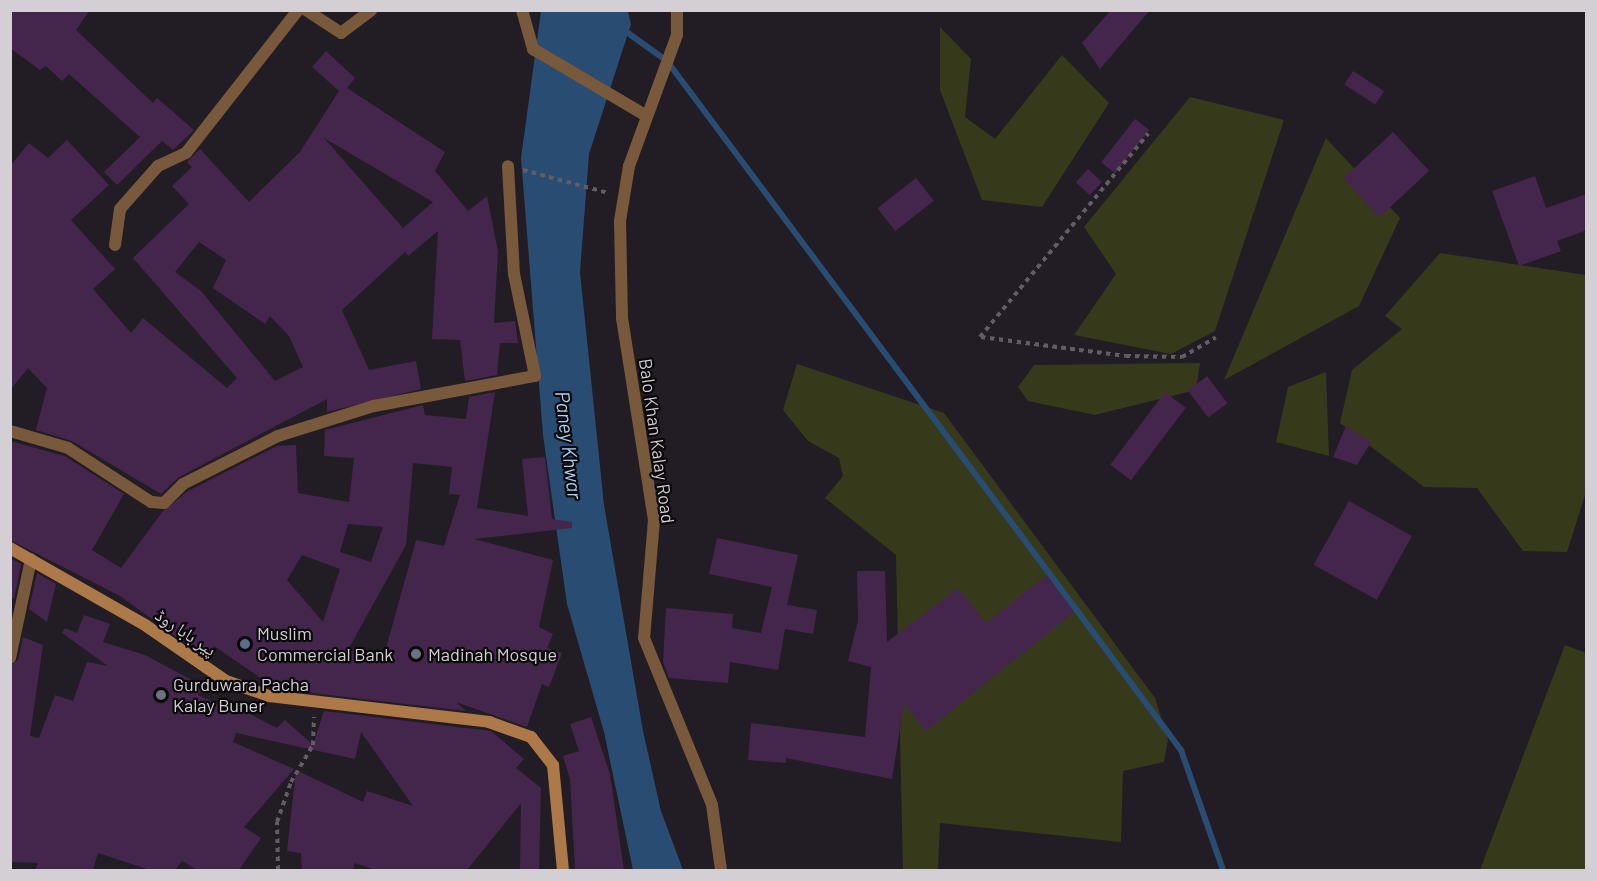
<!DOCTYPE html>
<meta charset="utf-8">
<style>
body{margin:0}
#map{position:relative;width:1597px;height:881px;overflow:hidden;background:#221c24;font-family:Barlow,"Noto Naskh Arabic",sans-serif}
div>[style]{position:absolute}
[style*='--x']{left:calc(var(--x)*1px);top:calc(var(--y)*1px);width:calc(var(--w)*1px);rotate:calc(var(--a)*1deg)}
.green>*{inset:0;background:#363a1b}
.water>*{inset:0;background:#294c72}
.stream>*{height:6px;margin:-3px;padding:0 3px;transform-origin:3px;border-radius:3px;background:#294c72}
.building>*{inset:0;background:#44264c;transform-origin:0 0}
.path>*{height:4px;margin-top:-2px;transform-origin:0;background:repeating-linear-gradient(90deg,#625c63 0 4.5px,transparent 0 9px)}
.minor>*{height:12px;margin:-6px;padding:0 6px;transform-origin:6px;border-radius:6px;background:#79593b}
.tertiary>*{height:12px;margin:-6px;padding:0 6px;transform-origin:6px;border-radius:6px;background:#79593b}
.secondary>*{height:12px;margin:-6px;padding:0 6px;transform-origin:6px;border-radius:6px;background:#ad7948}
.dots>*{width:16px;height:16px;translate:-50% -50%;box-sizing:border-box;border:3px solid #0a080b;border-radius:50%}
span{translate:-50% -50%;white-space:nowrap;text-align:center;line-height:1.15;-webkit-text-stroke:4.5px #0a080b;paint-order:stroke}
.street-label{font-size:18px;color:#d4cfd5}
.poi-label{font-size:18px;color:#d4cfd5}
.left{translate:0 -50%;text-align:left}
.water-label{font-size:20px;color:#adcef3;font-style:italic}
.frame{position:absolute;inset:0;border:12px solid #d4cfd5;pointer-events:none}
</style>
<div id="map">
<div class="green">
<div style="clip-path:polygon(940px 27px,971px 59px,965px 117px,995px 139px,1062px 55px,1109px 103px,1042px 207px,982px 200px,940px 90px)"></div>
<div style="clip-path:polygon(1190px 97px,1284px 120px,1215px 331px,1171px 354px,1074px 335px,1116px 274px,1084px 227px)"></div>
<div style="clip-path:polygon(1326px 138px,1400px 218px,1359px 306px,1224px 380px)"></div>
<div style="clip-path:polygon(1440px 253px,1586px 275px,1586px 492px,1567px 552px,1523px 551px,1477px 488px,1424px 487px,1340px 423px,1352px 370px,1402px 329px,1385px 316px)"></div>
<div style="clip-path:polygon(1200px 363px,1196px 390px,1095px 415px,1028px 401px,1018px 387px,1034px 365px)"></div>
<div style="clip-path:polygon(797px 364px,944px 413px,1155px 698px,1168px 740px,1164px 762px,1123px 771px,1121px 842px,940px 823px,938px 870px,903px 870px,896px 555px,825px 498px,843px 476px,839px 458px,808px 441px,783px 410px)"></div>
<div style="clip-path:polygon(1326px 372px,1329px 456px,1276px 442px,1288px 387px)"></div>
<div style="clip-path:polygon(1565px 645px,1586px 653px,1586px 870px,1480px 870px)"></div>
</div>
<div class="water">
<div style="clip-path:polygon(541px 11px,628px 11px,631px 24px,589px 154px,580px 272px,604px 505px,643px 731px,661px 811px,683px 870px,633px 870px,604px 732px,567px 604px,543px 435px,521px 158px)"></div>
</div>
<div class="stream">
<div style="--x:621;--y:28;--w:57;--a:35.7"></div>
<div style="--x:667;--y:61;--w:860;--a:53.28"></div>
<div style="--x:1181;--y:750;--w:127;--a:70.7"></div>
</div>
<div class="building">
<div style="clip-path:polygon(10px 10px,90px 10px,76px 30px,153px 103px,157px 98px,194px 130px,173px 150px,162px 141px,117px 185px,104px 172px,140px 137px,69px 74px,62px 81px,46px 66px,40px 70px,10px 48px)"></div>
<div style="clip-path:polygon(1111px 10px,1150px 10px,1100px 69px,1082px 43px)"></div>
<div style="clip-path:polygon(evenodd,326px 51px,355px 78px,347px 88px,445px 152px,435px 171px,468px 211px,487px 196px,498px 251px,494px 323px,515px 321px,518px 343px,500px 343px,497px 375px,465px 381px,460px 340px,432px 339px,438px 231px,408px 256px,405px 252px,342px 310px,369px 370px,416px 361px,421px 389px,327px 412px,327px 399px,179px 477px,161px 494px,72px 441px,36px 430px,47px 388px,28px 368px,10px 390px,10px 166px,29px 143px,48px 158px,67px 140px,109px 185px,71px 220px,115px 269px,93px 289px,131px 333px,143px 318px,227px 388px,237px 378px,133px 258px,189px 204px,172px 186px,192px 167px,187px 162px,200px 149px,249px 202px,300px 152px,339px 91px,312px 67px,326px 51px,324px 138px,433px 202px,403px 228px,324px 138px,326px 51px,199px 242px,226px 260px,213px 288px,265px 324px,270px 316px,289px 336px,303px 367px,275px 381px,201px 291px,175px 272px,199px 242px)"></div>
<div style="left:1353px;top:71px;width:37px;height:16px;rotate:33deg"></div>
<div style="left:1135px;top:119px;width:18px;height:55px;rotate:38deg"></div>
<div style="left:1393px;top:132px;width:53px;height:68px;rotate:47deg"></div>
<div style="left:1088px;top:169px;width:19px;height:18px;rotate:43deg"></div>
<div style="clip-path:polygon(1535px 176px,1546px 208px,1587px 194px,1587px 230px,1557px 241px,1561px 251px,1519px 266px,1492px 191px)"></div>
<div style="left:916px;top:178px;width:29px;height:49px;rotate:52deg"></div>
<div style="left:1207px;top:376px;width:34px;height:24px;rotate:53deg"></div>
<div style="clip-path:polygon(evenodd,495px 392px,477px 508px,528px 516px,522px 459px,545px 457px,552px 519px,572px 522px,572px 528px,474px 539px,553px 560px,539px 627px,553px 634px,547px 648px,562px 653px,549px 687px,542px 684px,527px 727px,456px 702px,466px 711px,312px 693px,294px 684px,288px 690px,277px 689px,214px 646px,205px 657px,120px 596px,10px 540px,10px 441px,65px 456px,124px 494px,92px 550px,121px 568px,163px 511px,188px 491px,277px 446px,296px 445px,298px 493px,349px 502px,354px 458px,324px 456px,325px 430px,423px 405px,425px 415px,466px 419px,469px 397px,495px 392px,413px 463px,452px 467px,449px 494px,460px 495px,444px 546px,416px 540px,382px 663px,349px 648px,406px 545px,413px 463px,495px 392px,348px 524px,383px 527px,371px 562px,340px 552px,348px 524px,495px 392px,302px 555px,340px 569px,323px 622px,287px 580px,302px 555px)"></div>
<div style="left:1165px;top:392px;width:26px;height:91px;rotate:37deg"></div>
<div style="clip-path:polygon(1346px 426px,1371px 442px,1357px 465px,1333px 457px)"></div>
<div style="left:1349px;top:501px;width:72px;height:73px;rotate:29deg"></div>
<div style="clip-path:polygon(717px 538px,798px 555px,787px 605px,817px 610px,813px 634px,785px 629px,778px 670px,730px 662px,728px 683px,669px 678px,663px 662px,666px 608px,733px 614px,732px 628px,761px 633px,772px 587px,709px 574px)"></div>
<div style="clip-path:polygon(10px 558px,21px 564px,14px 599px,10px 596px)"></div>
<div style="clip-path:polygon(857px 571px,885px 571px,887px 642px,958px 588px,986px 623px,1047px 575px,1074px 612px,926px 731px,904px 704px,892px 779px,786px 758px,786px 763px,748px 760px,751px 723px,865px 737px,871px 667px,848px 661px,858px 621px)"></div>
<div style="clip-path:polygon(37px 573px,56px 584px,47px 622px,29px 609px)"></div>
<div style="clip-path:polygon(84px 615px,110px 624px,103px 642px,145px 655px,203px 686px,198px 695px,230px 710px,232px 705px,277px 728px,285px 720px,313px 745px,324px 711px,491px 731px,524px 759px,516px 768px,541px 788px,539px 870px,520px 870px,521px 803px,467px 870px,376px 870px,354px 863px,354px 870px,302px 870px,301px 853px,287px 851px,296px 770px,363px 802px,367px 791px,413px 806px,361px 732px,355px 759px,236px 733px,233px 742px,294px 769px,244px 827px,261px 838px,239px 870px,197px 870px,182px 861px,175px 870px,150px 870px,98px 853px,93px 870px,35px 870px,38px 863px,10px 862px,10px 666px,18px 660px,23px 637px,43px 645px,30px 736px,39px 738px,55px 695px,73px 701px,87px 662px,108px 666px,62px 633px,65px 628px,77px 633px)"></div>
<div style="clip-path:polygon(591px 717px,610px 774px,624px 870px,575px 870px,570px 779px,563px 756px,579px 751px,570px 724px)"></div>
</div>
<div class="path">
<div style="--x:523;--y:170;--w:88;--a:15.1"></div>
<div style="--x:980;--y:337;--w:264;--a:-50.4"></div>
<div style="--x:981;--y:337;--w:146;--a:7.5"></div>
<div style="--x:1126;--y:356;--w:56;--a:1"></div>
<div style="--x:1182;--y:357;--w:39;--a:-30"></div>
<div style="--x:278;--y:870;--w:48;--a:-91.2"></div>
<div style="--x:277;--y:822;--w:42;--a:-70.7"></div>
<div style="--x:291;--y:782;--w:43;--a:-59.3"></div>
<div style="--x:313;--y:745;--w:28;--a:-88"></div>
</div>
<div class="minor">
<div style="--x:306;--y:10;--w:42;--a:33.3"></div>
<div style="--x:341;--y:33;--w:38;--a:-37"></div>
<div style="--x:522;--y:10;--w:41;--a:74.2"></div>
<div style="--x:533;--y:49;--w:130;--a:30.5"></div>
<div style="--x:115;--y:245;--w:36;--a:-82"></div>
<div style="--x:120;--y:209;--w:57;--a:-48.5"></div>
<div style="--x:158;--y:166;--w:31;--a:-25"></div>
<div style="--x:186;--y:153;--w:182;--a:-51.9"></div>
<div style="--x:10;--y:431;--w:60;--a:16.3"></div>
<div style="--x:68;--y:448;--w:99;--a:33"></div>
<div style="--x:151;--y:502;--w:13;--a:4"></div>
<div style="--x:164;--y:503;--w:27;--a:-45"></div>
<div style="--x:183;--y:484;--w:106;--a:-26.8"></div>
<div style="--x:278;--y:436;--w:101;--a:-17.4"></div>
<div style="--x:374;--y:406;--w:164;--a:-10.6"></div>
<div style="--x:535;--y:376;--w:104;--a:-101.6"></div>
<div style="--x:514;--y:274;--w:108;--a:-93.2"></div>
<div style="--x:10;--y:658;--w:101;--a:-78"></div>
</div>
<div class="tertiary">
<div style="--x:677;--y:10;--w:25;--a:90"></div>
<div style="--x:677;--y:35;--w:140;--a:110.1"></div>
<div style="--x:629;--y:166;--w:56;--a:99.3"></div>
<div style="--x:620;--y:221;--w:97;--a:88.8"></div>
<div style="--x:622;--y:318;--w:205;--a:81"></div>
<div style="--x:654;--y:520;--w:118;--a:94.8"></div>
<div style="--x:644;--y:638;--w:180;--a:67.8"></div>
<div style="--x:712;--y:805;--w:66;--a:82.1"></div>
</div>
<div class="secondary">
<div style="--x:10;--y:548;--w:155;--a:29.7"></div>
<div style="--x:145;--y:625;--w:98;--a:34.7"></div>
<div style="--x:226;--y:681;--w:46;--a:19.2"></div>
<div style="--x:269;--y:696;--w:222;--a:6.7"></div>
<div style="--x:489;--y:722;--w:45;--a:19.7"></div>
<div style="--x:531;--y:737;--w:36;--a:52"></div>
<div style="--x:553;--y:765;--w:105;--a:84.6"></div>
</div>
<div class="dots">
<div style="left:245px;top:644px;background:#5c6f8a"></div>
<div style="left:416px;top:654px;background:#6b7280"></div>
<div style="left:161px;top:695px;background:#6b7280"></div>
</div>
<div class="street-label">
<span style="left:657px;top:441px;rotate:82deg">Balo Khan Kalay Road</span>
<span style="left:186px;top:632px;rotate:34deg">پیر بابا روڈ</span>
</div>
<div class="poi-label">
<span class="left" style="left:257px;top:644px">Muslim<br>Commercial Bank</span>
<span class="left" style="left:428px;top:654px">Madinah Mosque</span>
<span class="left" style="left:173px;top:695px">Gurduwara Pacha<br>Kalay Buner</span>
</div>
<div class="water-label">
<span style="left:569px;top:445px;rotate:83deg">Paney Khwar</span>
</div>
<div class="frame"></div>
</div>
